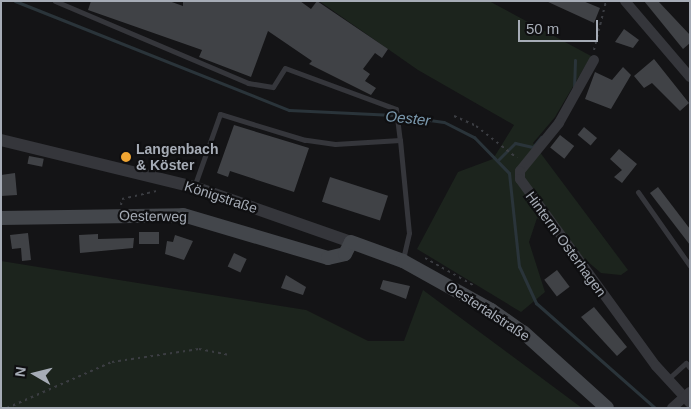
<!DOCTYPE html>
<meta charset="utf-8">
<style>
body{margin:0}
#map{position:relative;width:691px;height:409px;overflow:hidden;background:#141416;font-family:Arial,sans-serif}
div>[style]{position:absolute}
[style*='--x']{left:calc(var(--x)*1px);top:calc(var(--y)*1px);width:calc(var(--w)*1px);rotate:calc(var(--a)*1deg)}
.green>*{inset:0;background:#1c241d}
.stream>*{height:3px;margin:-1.5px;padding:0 1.5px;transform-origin:1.5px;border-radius:1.5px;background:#2a343a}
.building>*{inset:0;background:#404246;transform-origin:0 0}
.path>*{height:2px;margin-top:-1px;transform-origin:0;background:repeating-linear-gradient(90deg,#3b3d42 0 2.5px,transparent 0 6.5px)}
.service>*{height:5px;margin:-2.5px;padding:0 2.5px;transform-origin:2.5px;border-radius:2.5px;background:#35363b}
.minor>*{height:10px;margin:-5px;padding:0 5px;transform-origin:5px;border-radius:5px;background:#35363b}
.tertiary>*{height:12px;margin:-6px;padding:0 6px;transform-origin:6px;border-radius:6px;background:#35363b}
.secondary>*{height:14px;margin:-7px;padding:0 7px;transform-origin:7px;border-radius:7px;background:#43464b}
.dots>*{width:14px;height:14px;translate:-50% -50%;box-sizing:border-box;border:2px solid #0f0f11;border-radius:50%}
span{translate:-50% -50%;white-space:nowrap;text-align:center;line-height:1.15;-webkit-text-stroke:4.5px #0f0f11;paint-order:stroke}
.poi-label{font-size:14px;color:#a6acb6;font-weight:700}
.left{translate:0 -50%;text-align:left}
.street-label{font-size:14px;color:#a6acb6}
.water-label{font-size:15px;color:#7d9cb1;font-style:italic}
.frame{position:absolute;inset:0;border:2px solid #a6acb6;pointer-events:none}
.north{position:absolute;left:10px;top:349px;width:50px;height:50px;-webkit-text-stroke:4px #0f0f11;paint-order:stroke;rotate:278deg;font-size:14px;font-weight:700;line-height:20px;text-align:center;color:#a6acb6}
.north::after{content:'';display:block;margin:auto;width:18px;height:22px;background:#a6acb6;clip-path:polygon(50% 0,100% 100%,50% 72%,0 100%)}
.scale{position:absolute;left:518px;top:20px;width:80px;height:22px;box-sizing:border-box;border:2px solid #a6acb6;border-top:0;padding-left:6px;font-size:15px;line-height:18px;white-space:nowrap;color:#a6acb6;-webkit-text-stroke:4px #0f0f11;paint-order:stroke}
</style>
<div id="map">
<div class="green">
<div style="clip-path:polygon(319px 1px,489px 1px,591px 56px,555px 117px,533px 143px,628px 270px,621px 275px,601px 273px,537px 218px,529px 242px,545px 292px,521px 312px,417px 249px,458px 172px,493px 159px,514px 125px,418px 70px)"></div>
<div style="clip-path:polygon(1px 261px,306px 310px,368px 341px,404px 341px,423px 290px,582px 408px,1px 408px)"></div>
</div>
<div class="stream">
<div style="--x:15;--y:1;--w:295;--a:21.7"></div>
<div style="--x:289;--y:110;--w:105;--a:2.7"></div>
<div style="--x:394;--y:115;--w:50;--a:8"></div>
<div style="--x:444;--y:122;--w:34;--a:27"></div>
<div style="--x:474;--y:137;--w:50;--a:45.8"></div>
<div style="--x:509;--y:173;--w:94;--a:83.9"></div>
<div style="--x:519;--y:266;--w:41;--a:65.3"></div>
<div style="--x:536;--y:303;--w:159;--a:41.4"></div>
<div style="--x:574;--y:89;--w:29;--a:-88"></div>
<div style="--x:499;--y:159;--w:23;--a:-45"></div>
<div style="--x:515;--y:143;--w:18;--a:13"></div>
<div style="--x:533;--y:147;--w:13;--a:-51"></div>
</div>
<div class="building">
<div style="clip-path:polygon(91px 1px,169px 1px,183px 6px,183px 1px,300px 1px,311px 9px,317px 1px,388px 49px,382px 58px,375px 53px,363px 69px,370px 74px,365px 81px,376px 88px,371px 95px,309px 64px,312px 61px,268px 31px,251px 77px,199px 57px,202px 50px,88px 10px)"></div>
<div style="clip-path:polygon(546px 1px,583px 1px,600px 8px,594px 23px)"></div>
<div style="clip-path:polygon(644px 1px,658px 1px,690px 35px,690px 43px,683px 49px)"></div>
<div style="clip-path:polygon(624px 29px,639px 40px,633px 48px,615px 42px)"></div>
<div style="clip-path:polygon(654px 59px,689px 103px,680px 111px,652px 83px,644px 88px,634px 76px)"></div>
<div style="clip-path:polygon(623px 67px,631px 75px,611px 109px,585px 99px,595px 72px,612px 80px)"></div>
<div style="clip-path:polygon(234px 125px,309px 148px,294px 192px,230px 171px,228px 177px,217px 173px)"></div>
<div style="left:584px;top:127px;width:17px;height:10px;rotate:40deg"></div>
<div style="left:560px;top:135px;width:18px;height:16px;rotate:38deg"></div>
<div style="clip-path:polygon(619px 149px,637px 164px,622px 183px,614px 177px,622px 170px,610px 159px)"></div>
<div style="left:29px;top:156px;width:15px;height:8px;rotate:11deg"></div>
<div style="clip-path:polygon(15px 173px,17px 195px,1px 196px,1px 175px)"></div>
<div style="left:330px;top:177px;width:61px;height:26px;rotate:18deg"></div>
<div style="clip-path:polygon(658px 187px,690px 229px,690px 245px,650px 193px)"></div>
<div style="left:139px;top:232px;width:20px;height:12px"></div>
<div style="clip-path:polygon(28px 233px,31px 260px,22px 261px,21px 248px,12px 249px,10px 235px)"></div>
<div style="clip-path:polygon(98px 234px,98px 239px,134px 238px,133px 248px,80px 253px,79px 235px)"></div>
<div style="clip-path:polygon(175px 235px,193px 241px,184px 260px,165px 254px,167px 241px,173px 242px)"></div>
<div style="left:234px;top:253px;width:14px;height:15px;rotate:25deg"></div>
<div style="left:557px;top:270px;width:21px;height:16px;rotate:53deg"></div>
<div style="clip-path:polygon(286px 275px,306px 287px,303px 295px,281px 288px)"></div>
<div style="clip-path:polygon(383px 280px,410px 286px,406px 299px,380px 289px)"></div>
<div style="clip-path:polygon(594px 307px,627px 347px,617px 356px,581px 317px)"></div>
</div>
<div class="path">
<div style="--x:594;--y:50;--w:50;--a:-76.2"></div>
<div style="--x:454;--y:116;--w:24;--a:24"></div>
<div style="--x:476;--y:126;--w:52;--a:38"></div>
<div style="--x:121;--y:205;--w:6;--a:-81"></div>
<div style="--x:122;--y:199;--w:35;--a:-13"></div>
<div style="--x:425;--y:258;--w:55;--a:29.4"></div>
<div style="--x:7;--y:408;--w:115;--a:-23.7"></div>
<div style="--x:112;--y:362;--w:88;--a:-8.5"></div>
<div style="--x:199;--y:349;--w:31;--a:11"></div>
</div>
<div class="service">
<div style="--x:55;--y:1;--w:210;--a:23"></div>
<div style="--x:248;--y:83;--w:25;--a:9"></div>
<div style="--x:273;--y:87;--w:22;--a:-58"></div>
<div style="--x:285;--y:68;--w:118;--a:20.3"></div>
<div style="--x:396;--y:109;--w:31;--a:83"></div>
<div style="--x:400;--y:140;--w:65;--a:176.5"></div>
<div style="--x:335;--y:144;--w:30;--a:-172"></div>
<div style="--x:305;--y:140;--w:89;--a:-163"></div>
<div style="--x:220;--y:114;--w:77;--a:109.6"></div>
<div style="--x:400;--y:140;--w:93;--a:84.5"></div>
<div style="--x:409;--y:233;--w:28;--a:103"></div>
<div style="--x:638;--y:192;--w:90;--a:54.9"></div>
<div style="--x:668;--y:379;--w:24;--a:-42"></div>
<div style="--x:686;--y:363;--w:6;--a:51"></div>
</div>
<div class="minor">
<div style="--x:625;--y:1;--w:100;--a:49.5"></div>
<div style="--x:594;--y:60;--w:72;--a:119.1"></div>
<div style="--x:559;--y:123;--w:62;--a:129.1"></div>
<div style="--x:520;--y:171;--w:8;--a:90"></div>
<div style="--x:520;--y:179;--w:231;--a:54"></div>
<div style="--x:656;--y:366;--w:50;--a:47.4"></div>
<div style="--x:672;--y:408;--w:24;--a:-42"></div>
</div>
<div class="tertiary">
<div style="--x:1;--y:140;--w:199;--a:13.7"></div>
<div style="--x:194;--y:187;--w:166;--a:19.3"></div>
</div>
<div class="secondary">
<div style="--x:1;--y:218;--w:182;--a:-0.9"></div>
<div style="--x:183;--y:215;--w:151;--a:16.5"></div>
<div style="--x:328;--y:258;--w:17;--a:-13"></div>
<div style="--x:345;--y:254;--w:13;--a:-63"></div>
<div style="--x:351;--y:242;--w:55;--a:20.1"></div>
<div style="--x:403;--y:261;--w:101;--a:29.1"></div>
<div style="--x:491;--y:310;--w:39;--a:35"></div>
<div style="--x:523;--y:332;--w:113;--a:42.1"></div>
</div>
<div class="dots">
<div style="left:126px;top:157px;background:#f0a532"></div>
</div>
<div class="poi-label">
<span class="left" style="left:136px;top:157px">Langenbach<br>&amp; Köster</span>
</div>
<div class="street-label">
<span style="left:221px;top:197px;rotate:18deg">Königstraße</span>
<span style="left:153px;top:216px;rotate:1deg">Oesterweg</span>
<span style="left:566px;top:244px;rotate:54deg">Hinterm Osterhagen</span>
<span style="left:488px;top:311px;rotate:33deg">Oestertalstraße</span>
</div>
<div class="water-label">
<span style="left:408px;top:118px;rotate:6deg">Oester</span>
</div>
<div class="frame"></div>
<div class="north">N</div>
<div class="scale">50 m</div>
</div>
